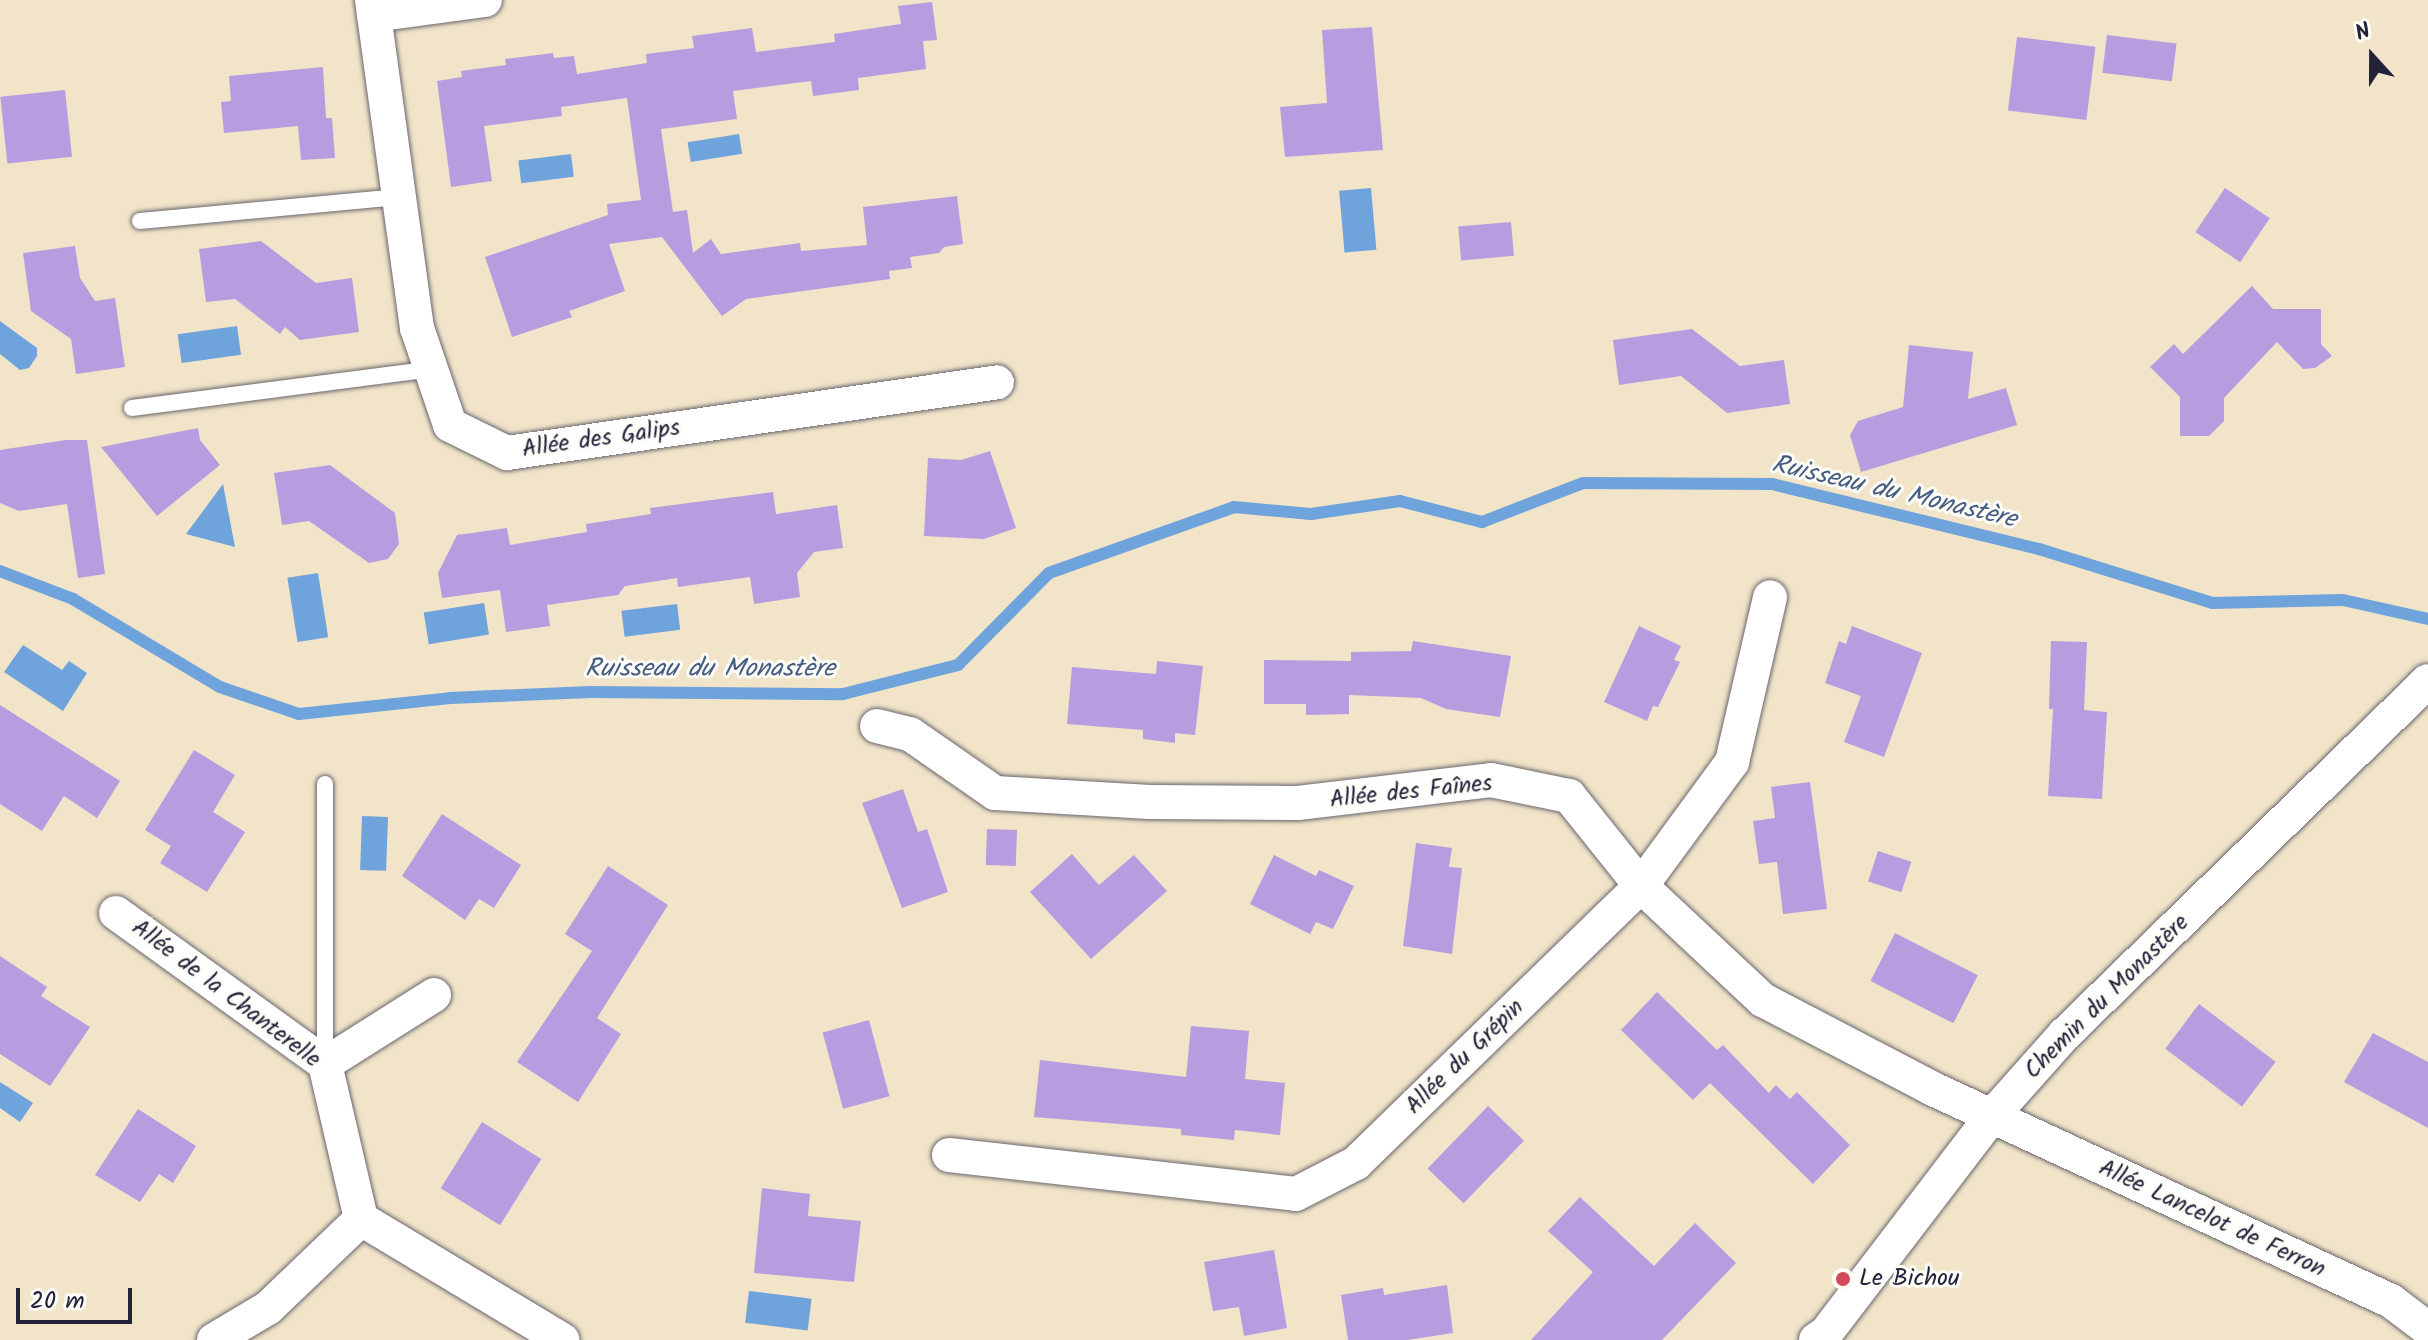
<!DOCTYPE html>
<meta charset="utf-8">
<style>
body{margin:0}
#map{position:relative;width:2428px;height:1340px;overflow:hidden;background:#f1e4c9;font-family:Kalam,sans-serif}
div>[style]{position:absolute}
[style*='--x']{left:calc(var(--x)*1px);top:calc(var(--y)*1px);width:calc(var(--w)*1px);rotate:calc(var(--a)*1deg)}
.water>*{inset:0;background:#6fa3db;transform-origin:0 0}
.stream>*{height:12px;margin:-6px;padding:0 6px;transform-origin:6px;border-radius:6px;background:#6fa3db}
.building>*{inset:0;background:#b79de0;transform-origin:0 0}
.roads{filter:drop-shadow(0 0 2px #6a666d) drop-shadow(0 0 2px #6a666d)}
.lane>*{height:16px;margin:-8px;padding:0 8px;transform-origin:8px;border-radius:8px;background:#fff}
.street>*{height:34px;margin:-17px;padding:0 17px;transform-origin:17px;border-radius:17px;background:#fff}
.dots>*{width:22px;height:22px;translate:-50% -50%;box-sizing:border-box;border:4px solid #fdfcf7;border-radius:50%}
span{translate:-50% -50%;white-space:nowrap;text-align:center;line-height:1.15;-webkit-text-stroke:6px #fdfcf7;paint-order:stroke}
.street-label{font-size:24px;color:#22223b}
.poi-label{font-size:24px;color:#22223b}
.left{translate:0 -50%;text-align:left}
.water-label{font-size:26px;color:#455c83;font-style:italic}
.north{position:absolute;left:2332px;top:16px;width:80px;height:80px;-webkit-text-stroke:6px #fdfcf7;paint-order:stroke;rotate:339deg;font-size:22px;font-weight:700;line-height:32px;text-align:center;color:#22223b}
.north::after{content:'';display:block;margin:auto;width:28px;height:36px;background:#22223b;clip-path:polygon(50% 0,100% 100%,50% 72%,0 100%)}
.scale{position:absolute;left:16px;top:1288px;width:116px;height:36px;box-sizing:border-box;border:4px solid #22223b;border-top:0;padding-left:10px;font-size:24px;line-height:28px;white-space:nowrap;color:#22223b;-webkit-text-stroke:6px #fdfcf7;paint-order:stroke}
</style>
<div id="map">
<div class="water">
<div style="left:739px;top:134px;width:20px;height:52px;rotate:81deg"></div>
<div style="left:571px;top:154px;width:23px;height:53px;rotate:83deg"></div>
<div style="left:1371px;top:188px;width:62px;height:32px;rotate:85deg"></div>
<div style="clip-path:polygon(0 321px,37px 348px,37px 356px,29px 368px,20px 370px,0 354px)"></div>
<div style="left:237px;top:326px;width:29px;height:60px;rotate:82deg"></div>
<div style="clip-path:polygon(223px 484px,235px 547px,186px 534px)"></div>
<div style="left:318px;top:573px;width:65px;height:31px;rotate:81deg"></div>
<div style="left:484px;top:603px;width:32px;height:61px;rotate:81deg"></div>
<div style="left:677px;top:604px;width:26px;height:56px;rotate:83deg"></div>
<div style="clip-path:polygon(23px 645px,62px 670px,69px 661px,87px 673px,63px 711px,4px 672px)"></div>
<div style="left:362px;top:816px;width:26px;height:54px;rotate:2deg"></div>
<div style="clip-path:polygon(0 1082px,33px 1103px,20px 1122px,0 1108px)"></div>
<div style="left:749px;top:1291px;width:63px;height:32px;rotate:7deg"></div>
</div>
<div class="stream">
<div style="--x:0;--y:571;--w:78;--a:21"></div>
<div style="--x:73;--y:599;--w:171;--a:30.9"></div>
<div style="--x:220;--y:687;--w:83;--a:18.9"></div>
<div style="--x:299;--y:714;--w:152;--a:-6"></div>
<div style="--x:450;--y:698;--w:140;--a:-2.5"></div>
<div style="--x:590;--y:692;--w:253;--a:0.5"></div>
<div style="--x:843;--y:694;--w:119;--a:-14.2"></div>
<div style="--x:958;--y:665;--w:129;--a:-45.3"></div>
<div style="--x:1049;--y:573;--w:196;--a:-19.6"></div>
<div style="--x:1234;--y:507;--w:77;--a:5.2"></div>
<div style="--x:1311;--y:514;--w:90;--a:-8.3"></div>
<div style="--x:1400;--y:501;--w:85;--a:14.4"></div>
<div style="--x:1482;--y:522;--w:108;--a:-21.1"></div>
<div style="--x:1583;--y:483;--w:189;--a:0.3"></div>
<div style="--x:1772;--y:484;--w:275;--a:13.7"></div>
<div style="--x:2039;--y:549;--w:181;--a:17.3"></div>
<div style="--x:2212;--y:603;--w:131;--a:-1.3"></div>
<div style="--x:2343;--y:600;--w:87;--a:12.6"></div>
</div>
<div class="building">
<div style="clip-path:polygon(932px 2px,937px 40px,923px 41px,926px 69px,858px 78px,859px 90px,813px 96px,811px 81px,733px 91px,737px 119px,661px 129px,673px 212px,687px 210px,693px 253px,711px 239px,721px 254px,800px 243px,801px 251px,867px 245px,863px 207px,957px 196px,963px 244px,944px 247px,939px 253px,910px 257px,912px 268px,889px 271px,890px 279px,746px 299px,722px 316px,662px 237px,609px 244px,625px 291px,569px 311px,572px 317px,512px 337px,485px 257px,608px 215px,607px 204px,641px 200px,627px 98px,561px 107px,562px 116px,484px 126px,492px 181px,451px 187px,437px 81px,462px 77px,461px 71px,506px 65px,505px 59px,553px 53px,554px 58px,574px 56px,577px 74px,647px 63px,646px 54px,694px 48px,692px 36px,752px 28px,756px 52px,835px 42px,834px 34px,901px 24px,898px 6px)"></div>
<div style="clip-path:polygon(1372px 27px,1383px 150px,1285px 157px,1280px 107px,1327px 103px,1322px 30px)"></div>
<div style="left:2107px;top:35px;width:70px;height:38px;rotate:7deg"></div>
<div style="left:2017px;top:37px;width:79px;height:74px;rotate:7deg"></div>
<div style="clip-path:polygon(323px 67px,326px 118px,332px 118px,335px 158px,301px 160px,298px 126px,224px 133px,221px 102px,231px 101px,229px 76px)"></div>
<div style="left:65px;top:90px;width:67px;height:65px;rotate:84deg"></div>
<div style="left:2225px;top:188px;width:54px;height:53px;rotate:34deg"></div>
<div style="left:1511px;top:222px;width:34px;height:53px;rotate:85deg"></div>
<div style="clip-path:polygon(261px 241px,316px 283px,352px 278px,359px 332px,300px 340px,285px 327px,280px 334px,235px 299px,206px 302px,199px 249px)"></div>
<div style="clip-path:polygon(75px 246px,80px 278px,95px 301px,115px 298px,125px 367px,76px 374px,71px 339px,31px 311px,23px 253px)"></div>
<div style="clip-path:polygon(2252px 286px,2273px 309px,2321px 309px,2321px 344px,2332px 356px,2315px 368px,2303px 369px,2277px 342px,2224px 398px,2224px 421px,2209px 436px,2180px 436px,2180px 397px,2150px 367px,2174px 344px,2183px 354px)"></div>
<div style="clip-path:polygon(1692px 329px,1740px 366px,1784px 360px,1790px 404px,1727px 413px,1681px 376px,1619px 385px,1613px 340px)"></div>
<div style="clip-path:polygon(1909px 345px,1973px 352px,1968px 399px,2006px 388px,2017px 425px,1861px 472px,1850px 435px,1858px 421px,1903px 407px)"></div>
<div style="clip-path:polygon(198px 428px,200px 440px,220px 465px,157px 516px,101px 447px)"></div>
<div style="clip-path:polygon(66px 440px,87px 440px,105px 574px,78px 578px,67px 504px,19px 511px,0 503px,0 450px)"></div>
<div style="clip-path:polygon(990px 451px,1016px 528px,984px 539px,924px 536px,928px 458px,961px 460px)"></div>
<div style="clip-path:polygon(330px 465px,395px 513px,399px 544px,388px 559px,369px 563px,309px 521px,282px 525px,274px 473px)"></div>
<div style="clip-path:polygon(773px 492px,776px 514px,837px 505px,843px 548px,814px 552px,797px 573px,800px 597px,754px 604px,750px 577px,678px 587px,677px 578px,625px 586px,618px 595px,547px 605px,550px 626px,506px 632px,500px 590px,442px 598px,438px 573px,457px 535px,507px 528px,510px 545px,587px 532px,586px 524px,651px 514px,650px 508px)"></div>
<div style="clip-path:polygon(1639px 626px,1681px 646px,1674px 660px,1680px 662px,1658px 707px,1653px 706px,1647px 721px,1604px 702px)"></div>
<div style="clip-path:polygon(1852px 626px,1922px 653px,1884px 757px,1844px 742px,1861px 696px,1825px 683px,1839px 641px,1846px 644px)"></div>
<div style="clip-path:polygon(1413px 641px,1511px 656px,1500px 717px,1446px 709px,1421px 698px,1349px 695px,1349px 714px,1306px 715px,1306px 704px,1264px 704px,1264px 660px,1351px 661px,1351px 652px,1411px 651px)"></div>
<div style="clip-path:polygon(2051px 641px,2087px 642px,2084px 710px,2107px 712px,2102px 799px,2048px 796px,2053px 709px,2049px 709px)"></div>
<div style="clip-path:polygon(1157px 661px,1203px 666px,1195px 735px,1175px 733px,1175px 743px,1143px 739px,1143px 730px,1067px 724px,1072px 667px,1156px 674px)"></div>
<div style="clip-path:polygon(0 705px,120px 781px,97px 818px,64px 796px,42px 831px,0 804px)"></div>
<div style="clip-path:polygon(194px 750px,235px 775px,213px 812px,245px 832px,207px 892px,160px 863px,171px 846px,145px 830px)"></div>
<div style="clip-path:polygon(1810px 782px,1827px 909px,1783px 914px,1777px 862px,1759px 864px,1753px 821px,1775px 818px,1771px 787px)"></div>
<div style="clip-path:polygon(903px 789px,918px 832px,927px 829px,948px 892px,902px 908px,862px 803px)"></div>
<div style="clip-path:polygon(442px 814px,521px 865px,494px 908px,479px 899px,465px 920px,402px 876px)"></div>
<div style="left:987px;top:829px;width:30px;height:36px;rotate:2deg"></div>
<div style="clip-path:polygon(1416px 843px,1452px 848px,1449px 867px,1462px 868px,1452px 954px,1403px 946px)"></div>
<div style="left:1878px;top:851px;width:35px;height:32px;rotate:18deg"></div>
<div style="clip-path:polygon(1072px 854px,1099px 885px,1134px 855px,1167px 891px,1091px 959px,1030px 892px)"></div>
<div style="clip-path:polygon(1274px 855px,1316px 876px,1319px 870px,1354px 886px,1333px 929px,1316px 922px,1310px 934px,1250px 904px)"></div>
<div style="clip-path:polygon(608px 866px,668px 905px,597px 1018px,621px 1034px,578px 1102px,517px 1062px,592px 951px,565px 934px)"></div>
<div style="left:1895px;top:933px;width:93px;height:54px;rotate:27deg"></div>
<div style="clip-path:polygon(0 956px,47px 987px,41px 996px,90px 1027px,50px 1086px,0 1054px)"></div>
<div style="clip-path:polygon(1657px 992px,1717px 1050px,1723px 1045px,1769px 1093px,1776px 1085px,1790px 1099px,1797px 1092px,1850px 1145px,1813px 1184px,1710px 1083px,1693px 1100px,1621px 1030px)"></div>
<div style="left:2199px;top:1004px;width:96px;height:56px;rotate:37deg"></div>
<div style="left:869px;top:1020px;width:79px;height:48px;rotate:75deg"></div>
<div style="clip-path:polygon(1191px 1026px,1249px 1031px,1245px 1079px,1285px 1083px,1280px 1135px,1235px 1130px,1234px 1140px,1181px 1135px,1181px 1129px,1034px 1117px,1040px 1060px,1186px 1077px)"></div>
<div style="clip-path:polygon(2373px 1033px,2428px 1062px,2428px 1128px,2344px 1082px)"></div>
<div style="left:1488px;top:1106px;width:50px;height:87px;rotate:44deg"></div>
<div style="clip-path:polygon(138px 1109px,196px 1146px,173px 1183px,159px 1174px,140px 1202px,95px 1175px)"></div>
<div style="left:482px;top:1122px;width:70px;height:78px;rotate:32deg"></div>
<div style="clip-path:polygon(762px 1188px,810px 1194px,808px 1216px,861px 1221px,854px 1282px,754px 1273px)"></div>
<div style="clip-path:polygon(1580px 1197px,1654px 1266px,1695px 1223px,1736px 1263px,1662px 1340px,1531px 1340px,1593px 1272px,1548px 1231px)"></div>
<div style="clip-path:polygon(1274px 1250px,1287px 1328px,1244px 1336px,1239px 1307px,1213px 1311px,1204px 1262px)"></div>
<div style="clip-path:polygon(1447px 1285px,1453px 1333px,1407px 1340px,1348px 1340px,1341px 1295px,1383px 1288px,1384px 1295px)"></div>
</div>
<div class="roads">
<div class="lane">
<div style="--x:140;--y:221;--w:260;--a:-5.3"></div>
<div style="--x:132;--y:408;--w:302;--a:-7.4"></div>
<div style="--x:325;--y:784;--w:279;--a:90"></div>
</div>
<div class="street">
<div style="--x:372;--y:0;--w:331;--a:82.2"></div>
<div style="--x:417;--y:328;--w:102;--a:71.2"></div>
<div style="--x:450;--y:425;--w:64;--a:26.2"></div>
<div style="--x:507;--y:453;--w:495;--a:-8.2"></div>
<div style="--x:374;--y:15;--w:112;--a:-7.7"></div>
<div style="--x:877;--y:726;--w:34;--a:14"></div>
<div style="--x:910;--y:734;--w:103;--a:34.8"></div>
<div style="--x:995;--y:793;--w:155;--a:3.3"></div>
<div style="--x:1150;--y:802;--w:148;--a:0.4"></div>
<div style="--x:1298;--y:803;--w:194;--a:-6.8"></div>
<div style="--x:1491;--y:780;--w:80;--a:11.6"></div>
<div style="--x:1569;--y:796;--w:115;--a:51.3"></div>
<div style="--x:1641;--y:886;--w:167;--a:43.1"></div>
<div style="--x:1763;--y:1000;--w:190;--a:27.6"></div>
<div style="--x:1931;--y:1088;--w:507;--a:24.85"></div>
<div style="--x:2391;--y:1301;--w:46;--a:37.1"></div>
<div style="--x:116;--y:913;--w:258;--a:35.8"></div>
<div style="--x:325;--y:1064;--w:159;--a:76.9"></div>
<div style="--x:361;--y:1219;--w:235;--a:31"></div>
<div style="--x:325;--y:1064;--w:129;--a:-32.3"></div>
<div style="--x:949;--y:1155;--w:349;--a:6.4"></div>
<div style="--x:1296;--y:1194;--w:68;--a:-27.3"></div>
<div style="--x:1356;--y:1163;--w:397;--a:-44.2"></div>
<div style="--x:1641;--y:886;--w:154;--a:-53.7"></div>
<div style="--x:1732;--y:762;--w:169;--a:-77"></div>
<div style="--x:214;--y:1340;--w:63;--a:-30.7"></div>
<div style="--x:268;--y:1308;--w:129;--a:-43.7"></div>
<div style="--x:1816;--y:1340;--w:12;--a:-35"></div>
<div style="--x:1826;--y:1333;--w:272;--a:-52.6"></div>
<div style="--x:1991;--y:1117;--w:111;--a:-48.3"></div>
<div style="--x:2065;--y:1034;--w:506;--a:-44.2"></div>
</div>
</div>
<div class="dots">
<div style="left:1843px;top:1279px;background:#d1495b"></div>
</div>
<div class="street-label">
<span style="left:601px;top:439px;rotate:-8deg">Allée des Galips</span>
<span style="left:1411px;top:792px;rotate:-6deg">Allée des Faînes</span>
<span style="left:226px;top:994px;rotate:37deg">Allée de la Chanterelle</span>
<span style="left:2107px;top:997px;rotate:-45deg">Chemin du Monastère</span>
<span style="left:1465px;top:1057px;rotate:-44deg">Allée du Grépin</span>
<span style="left:2212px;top:1219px;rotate:25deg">Allée Lancelot de Ferron</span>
</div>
<div class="poi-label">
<span class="left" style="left:1859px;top:1279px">Le Bichou</span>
</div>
<div class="water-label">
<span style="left:1894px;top:493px;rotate:13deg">Ruisseau du Monastère</span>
<span style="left:710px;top:670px">Ruisseau du Monastère</span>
</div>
<div class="north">N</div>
<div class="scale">20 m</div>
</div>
